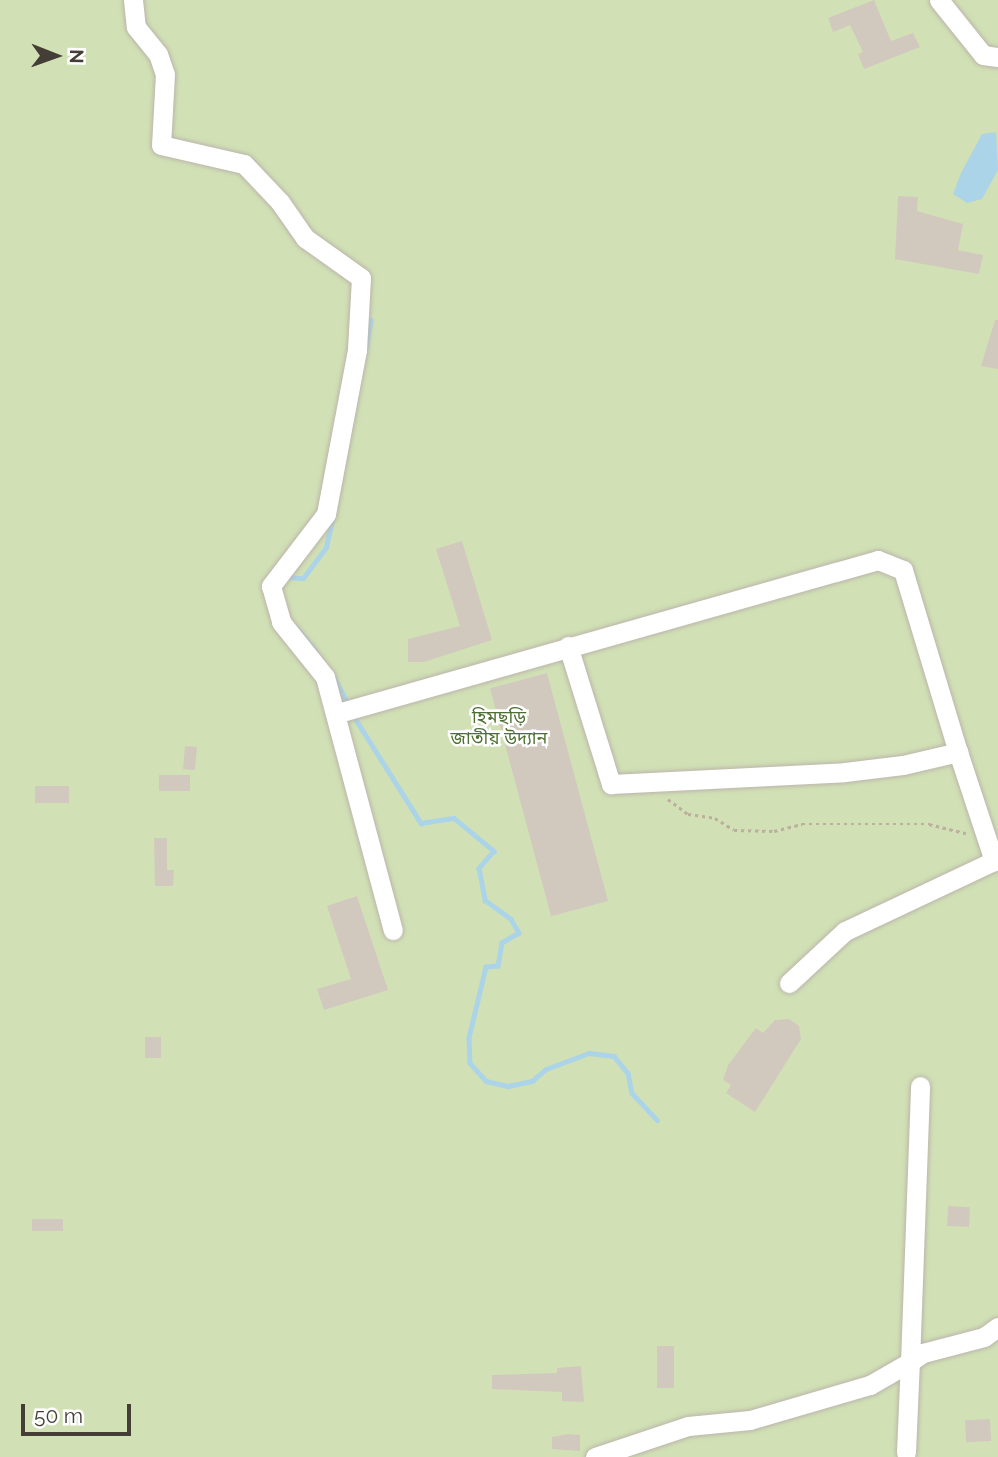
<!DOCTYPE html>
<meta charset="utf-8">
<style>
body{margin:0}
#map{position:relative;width:998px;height:1457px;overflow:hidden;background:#f2eee8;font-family:Raleway,"Noto Sans Bengali",sans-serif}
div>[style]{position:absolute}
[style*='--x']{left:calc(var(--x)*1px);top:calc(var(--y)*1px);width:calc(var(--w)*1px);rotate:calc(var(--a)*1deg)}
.green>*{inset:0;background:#d1e1b5;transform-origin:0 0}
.water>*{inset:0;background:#abd4e8}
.stream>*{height:4.5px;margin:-2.25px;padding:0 2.25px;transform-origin:2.25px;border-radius:2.25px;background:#abd4e8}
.building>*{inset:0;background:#d2c9be;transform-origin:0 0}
.path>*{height:2.5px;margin-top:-1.25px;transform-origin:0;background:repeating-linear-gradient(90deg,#bcaf9e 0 3.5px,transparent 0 7px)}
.roads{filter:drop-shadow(0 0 2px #bcb5ab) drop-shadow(0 0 2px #bcb5ab)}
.minor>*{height:19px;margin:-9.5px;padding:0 9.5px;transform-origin:9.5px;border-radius:9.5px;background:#fff}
span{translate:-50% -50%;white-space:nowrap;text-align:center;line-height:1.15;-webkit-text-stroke:5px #fff;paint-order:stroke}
.park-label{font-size:18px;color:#4e6f31}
.north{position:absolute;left:21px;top:21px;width:70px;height:70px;-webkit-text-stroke:5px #fff;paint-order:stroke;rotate:91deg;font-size:19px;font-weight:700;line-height:28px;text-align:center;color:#443e37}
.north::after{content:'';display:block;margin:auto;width:24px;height:32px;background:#443e37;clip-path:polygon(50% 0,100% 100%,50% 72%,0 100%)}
.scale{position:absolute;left:21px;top:1404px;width:110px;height:32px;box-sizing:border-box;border:4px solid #443e37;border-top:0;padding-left:9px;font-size:21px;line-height:24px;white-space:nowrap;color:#443e37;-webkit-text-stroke:5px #fff;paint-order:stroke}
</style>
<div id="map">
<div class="green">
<div style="left:0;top:0;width:998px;height:1457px"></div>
</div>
<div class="water">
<div style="clip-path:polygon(996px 132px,998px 170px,982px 199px,967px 203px,953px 194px,961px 173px,982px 134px)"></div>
</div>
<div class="stream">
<div style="--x:366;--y:347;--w:27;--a:-80"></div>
<div style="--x:287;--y:577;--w:16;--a:4"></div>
<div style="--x:303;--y:578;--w:39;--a:-53"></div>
<div style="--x:326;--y:547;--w:28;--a:-77"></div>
<div style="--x:296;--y:627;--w:30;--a:50"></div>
<div style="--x:334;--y:677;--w:30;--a:62"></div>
<div style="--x:353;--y:715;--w:128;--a:57.8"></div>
<div style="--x:421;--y:823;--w:33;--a:-9"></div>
<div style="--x:454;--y:818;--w:52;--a:39.5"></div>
<div style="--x:494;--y:851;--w:23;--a:131"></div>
<div style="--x:479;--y:868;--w:33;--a:79"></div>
<div style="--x:485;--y:900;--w:32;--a:36"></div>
<div style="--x:511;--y:919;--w:16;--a:60"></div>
<div style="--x:519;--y:933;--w:20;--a:150"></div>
<div style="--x:502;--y:943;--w:23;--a:100"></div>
<div style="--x:498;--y:966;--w:12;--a:175"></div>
<div style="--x:486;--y:967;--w:73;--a:103.5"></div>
<div style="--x:469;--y:1038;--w:25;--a:88"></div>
<div style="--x:470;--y:1063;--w:24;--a:48"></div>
<div style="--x:486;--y:1081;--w:23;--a:13"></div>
<div style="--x:508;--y:1086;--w:25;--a:-12"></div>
<div style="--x:532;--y:1081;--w:18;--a:-41"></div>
<div style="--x:546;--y:1069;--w:46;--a:-20.4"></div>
<div style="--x:589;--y:1053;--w:25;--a:7"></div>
<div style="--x:614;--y:1056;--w:22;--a:51"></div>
<div style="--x:628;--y:1073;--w:20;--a:79"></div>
<div style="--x:632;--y:1093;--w:37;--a:47"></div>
</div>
<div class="building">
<div style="clip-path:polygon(874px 0,891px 41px,913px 33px,920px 47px,864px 69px,858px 54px,863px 52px,850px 25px,833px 32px,828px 18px)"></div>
<div style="clip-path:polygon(898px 196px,918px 197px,917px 211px,963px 224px,958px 250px,983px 255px,979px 274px,895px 259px)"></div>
<div style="clip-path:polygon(995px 320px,998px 320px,998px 369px,981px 366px)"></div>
<div style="clip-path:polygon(462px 541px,492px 640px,424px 662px,408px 662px,408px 639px,460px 626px,436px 549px)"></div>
<div style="left:547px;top:673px;width:236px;height:59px;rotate:75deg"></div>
<div style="left:185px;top:746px;width:12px;height:23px;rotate:5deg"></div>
<div style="left:159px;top:775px;width:31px;height:16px"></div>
<div style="left:35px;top:786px;width:34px;height:17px"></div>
<div style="clip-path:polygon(154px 838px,167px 838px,167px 870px,174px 870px,173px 886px,155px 886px)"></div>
<div style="clip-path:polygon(357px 896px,388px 990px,324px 1010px,317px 989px,351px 979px,327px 906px)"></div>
<div style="clip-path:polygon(789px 1019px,799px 1026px,801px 1039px,755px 1112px,726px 1093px,731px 1085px,723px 1080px,728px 1065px,756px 1028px,763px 1033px,775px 1020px)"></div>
<div style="left:145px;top:1037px;width:16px;height:21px"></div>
<div style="left:948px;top:1206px;width:22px;height:20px;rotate:3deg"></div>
<div style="left:32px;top:1219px;width:31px;height:12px"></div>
<div style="left:657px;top:1346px;width:17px;height:42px"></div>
<div style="clip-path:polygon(581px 1366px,584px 1402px,562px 1401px,562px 1392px,492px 1389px,492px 1375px,557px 1373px,557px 1368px)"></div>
<div style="left:990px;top:1419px;width:22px;height:25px;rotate:87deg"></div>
<div style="clip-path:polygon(568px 1434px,580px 1435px,580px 1451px,552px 1449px,552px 1437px)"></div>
</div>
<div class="path">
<div style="--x:668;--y:799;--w:25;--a:37"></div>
<div style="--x:688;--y:814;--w:27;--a:8"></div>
<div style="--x:715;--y:818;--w:22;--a:32"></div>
<div style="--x:734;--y:830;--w:40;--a:1.4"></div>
<div style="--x:774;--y:831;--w:29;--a:-14"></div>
<div style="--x:802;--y:824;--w:127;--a:0"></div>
<div style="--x:929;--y:824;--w:38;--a:14"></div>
</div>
<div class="roads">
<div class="minor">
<div style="--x:133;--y:0;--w:27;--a:84"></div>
<div style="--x:136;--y:27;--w:35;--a:51"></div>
<div style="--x:158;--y:54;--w:21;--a:71"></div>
<div style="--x:165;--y:74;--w:71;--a:93.2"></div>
<div style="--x:161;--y:145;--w:85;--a:12.9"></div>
<div style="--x:244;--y:164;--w:52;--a:46.5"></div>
<div style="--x:280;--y:202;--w:44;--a:55.2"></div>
<div style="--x:305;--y:238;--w:69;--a:35.5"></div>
<div style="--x:361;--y:278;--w:72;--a:93.2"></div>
<div style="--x:357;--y:350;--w:167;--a:100.7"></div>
<div style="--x:326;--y:514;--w:91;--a:127.4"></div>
<div style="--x:271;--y:586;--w:37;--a:74"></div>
<div style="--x:281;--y:622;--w:70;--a:51.3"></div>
<div style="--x:325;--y:677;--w:262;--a:75"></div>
<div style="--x:939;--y:0;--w:70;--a:51.3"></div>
<div style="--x:983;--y:55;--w:15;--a:8"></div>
<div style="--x:568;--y:646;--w:145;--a:72.7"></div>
<div style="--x:611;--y:784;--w:234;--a:-2.9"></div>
<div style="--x:845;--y:772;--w:58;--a:-6.9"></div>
<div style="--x:903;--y:765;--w:57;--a:-13.3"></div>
<div style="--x:338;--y:713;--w:561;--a:-15.82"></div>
<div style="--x:878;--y:560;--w:27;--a:22"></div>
<div style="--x:903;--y:570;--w:190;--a:73.2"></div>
<div style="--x:958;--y:752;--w:115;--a:71.7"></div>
<div style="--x:994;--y:861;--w:4;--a:-14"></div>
<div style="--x:789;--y:983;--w:76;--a:-42.9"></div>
<div style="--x:845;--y:931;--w:165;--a:-25.2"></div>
<div style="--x:906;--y:1452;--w:90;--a:-87.5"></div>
<div style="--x:910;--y:1362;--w:16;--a:-35"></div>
<div style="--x:923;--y:1353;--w:63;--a:-14.7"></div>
<div style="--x:984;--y:1337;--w:17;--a:-36"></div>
<div style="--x:595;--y:1457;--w:98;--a:-18.4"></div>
<div style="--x:688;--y:1426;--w:62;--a:-5.5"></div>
<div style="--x:750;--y:1420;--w:125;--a:-16.3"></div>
<div style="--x:870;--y:1385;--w:46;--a:-29.9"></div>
<div style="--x:910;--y:1362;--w:276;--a:-87.9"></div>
</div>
</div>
<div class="park-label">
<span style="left:499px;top:728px">হিমছড়ি<br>জাতীয় উদ্যান</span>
</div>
<div class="north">N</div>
<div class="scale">50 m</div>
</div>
